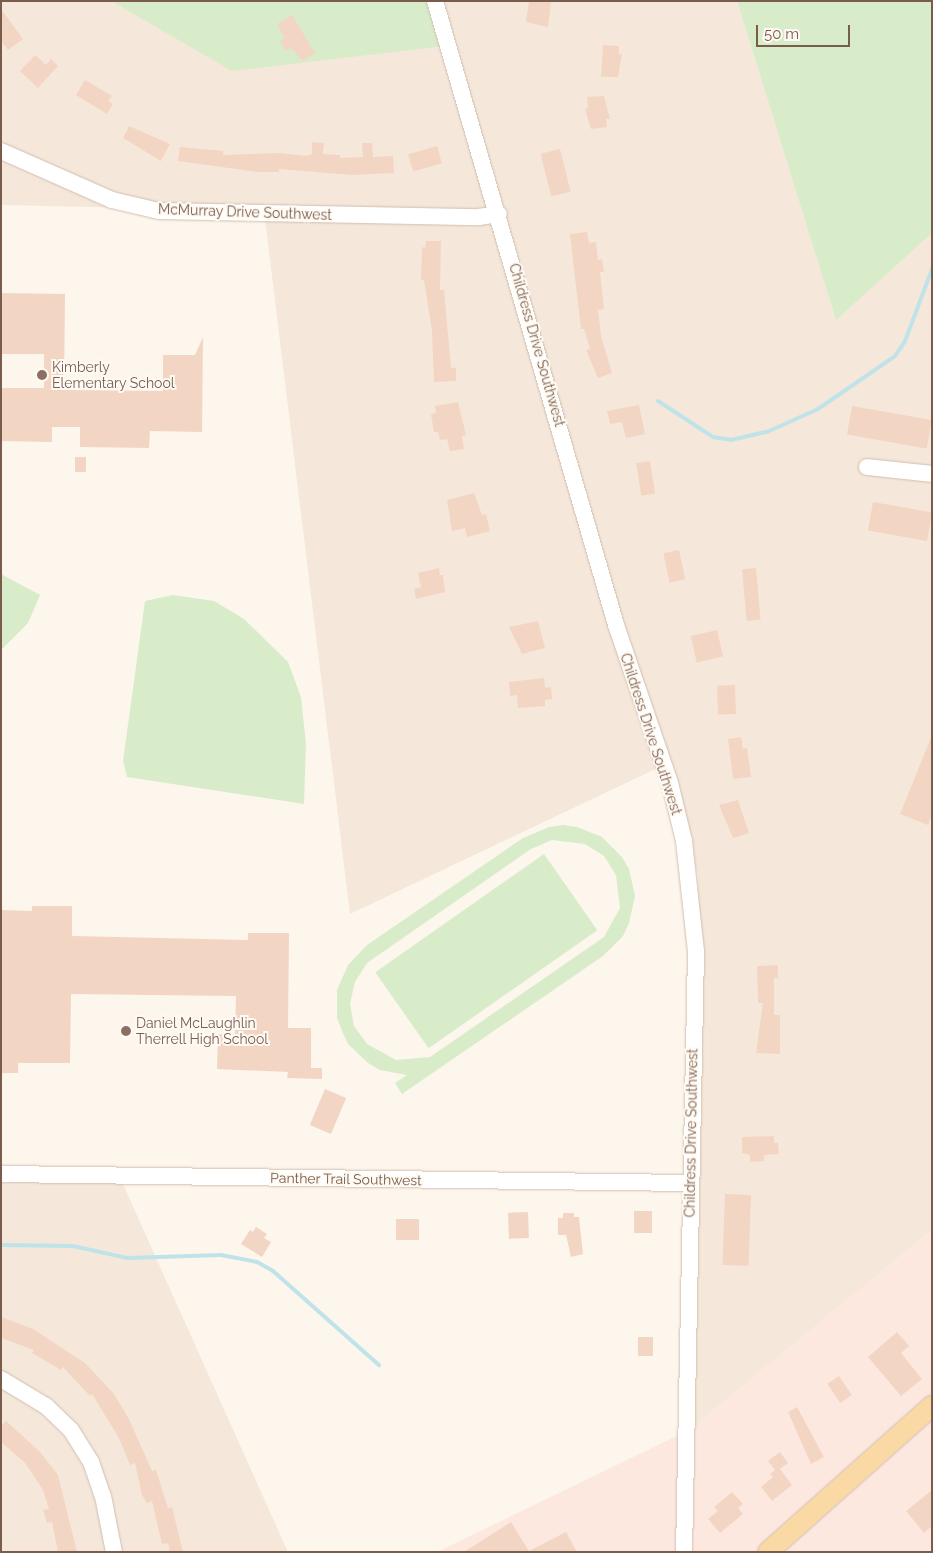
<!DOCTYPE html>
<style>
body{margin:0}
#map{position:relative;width:933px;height:1553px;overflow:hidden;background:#fdf6ec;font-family:Raleway,sans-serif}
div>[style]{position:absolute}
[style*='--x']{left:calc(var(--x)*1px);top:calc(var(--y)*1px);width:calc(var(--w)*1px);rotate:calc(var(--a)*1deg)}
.residential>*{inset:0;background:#f5e8da}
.commercial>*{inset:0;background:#fde8e0}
.green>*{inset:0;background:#d8ecc9;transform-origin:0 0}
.stream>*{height:4px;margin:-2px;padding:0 2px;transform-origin:2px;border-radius:2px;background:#bfe3e8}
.building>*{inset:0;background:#f3d5c3;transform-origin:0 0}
.roads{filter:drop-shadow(0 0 1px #d1beb0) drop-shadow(0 0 1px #d1beb0)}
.minor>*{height:16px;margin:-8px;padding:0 8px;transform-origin:8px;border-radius:8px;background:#fff}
.major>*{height:20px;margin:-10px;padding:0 10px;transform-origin:10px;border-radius:10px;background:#fbd9a5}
.dots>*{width:14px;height:14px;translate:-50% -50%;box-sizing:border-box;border:2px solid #fffaf3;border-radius:50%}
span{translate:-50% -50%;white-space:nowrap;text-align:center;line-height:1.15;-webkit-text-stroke:4px #fffaf3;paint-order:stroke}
.street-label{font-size:14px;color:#7a5c4d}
.education-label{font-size:14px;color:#785e54}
.left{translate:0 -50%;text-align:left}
.frame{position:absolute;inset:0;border:2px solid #7a5c4d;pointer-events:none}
.scale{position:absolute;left:756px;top:25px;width:94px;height:22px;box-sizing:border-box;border:2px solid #7a5c4d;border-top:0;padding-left:6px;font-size:15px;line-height:18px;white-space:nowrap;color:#7a5c4d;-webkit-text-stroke:4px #fffaf3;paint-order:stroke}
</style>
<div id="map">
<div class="residential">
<div style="clip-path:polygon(1px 1px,111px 1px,233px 70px,439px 1px,737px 1px,836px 319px,932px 233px,932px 1230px,691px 1429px,690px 1180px,698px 875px,664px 765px,350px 914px,264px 211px,1px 205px)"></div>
<div style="clip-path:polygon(1px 1172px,118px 1173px,288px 1552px,1px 1552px)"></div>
</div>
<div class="commercial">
<div style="clip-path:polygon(932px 1230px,932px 1552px,437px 1552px,691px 1429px)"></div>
</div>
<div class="green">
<div style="clip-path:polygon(111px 1px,439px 1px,453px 45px,232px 71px)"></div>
<div style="clip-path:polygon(737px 1px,932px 1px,932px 233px,836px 320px)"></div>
<div style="clip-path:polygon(1px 574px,40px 595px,28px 623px,1px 650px)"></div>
<div style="clip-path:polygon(173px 595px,214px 601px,244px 619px,288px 662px,301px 697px,306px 744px,304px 804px,127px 777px,123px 761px,145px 601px)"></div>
<div style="clip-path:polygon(evenodd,563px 825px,577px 827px,602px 837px,622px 857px,629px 869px,635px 896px,629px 923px,623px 936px,603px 956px,402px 1094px,395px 1083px,407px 1075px,380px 1070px,368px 1063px,348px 1044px,342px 1031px,337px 1018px,337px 990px,348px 965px,367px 945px,523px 838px,549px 827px,563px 825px,552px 840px,585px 844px,604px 856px,616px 875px,620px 908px,604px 937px,430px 1057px,396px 1060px,367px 1044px,354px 1026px,350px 1004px,355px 982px,367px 963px,531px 849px,552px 840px)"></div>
<div style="left:544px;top:854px;width:93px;height:206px;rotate:55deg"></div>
</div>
<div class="stream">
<div style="--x:658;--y:401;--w:66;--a:33.2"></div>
<div style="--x:713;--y:437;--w:18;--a:9"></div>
<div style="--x:731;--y:440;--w:37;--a:-13"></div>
<div style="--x:767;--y:432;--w:56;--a:-24.3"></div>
<div style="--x:818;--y:409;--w:93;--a:-34.5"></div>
<div style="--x:895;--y:356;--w:18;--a:-56"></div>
<div style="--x:905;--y:341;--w:77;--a:-69.4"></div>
<div style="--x:1;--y:1245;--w:72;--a:0.8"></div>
<div style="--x:73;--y:1246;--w:55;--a:12.5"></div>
<div style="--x:127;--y:1258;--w:94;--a:-1.8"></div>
<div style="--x:221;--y:1255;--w:37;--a:11"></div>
<div style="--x:257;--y:1262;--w:18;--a:29"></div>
<div style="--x:273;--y:1271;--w:142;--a:41.6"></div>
</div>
<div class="building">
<div style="clip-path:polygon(529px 1px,551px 1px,548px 27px,526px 22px)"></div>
<div style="clip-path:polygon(1px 9px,23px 39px,8px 50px,1px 41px)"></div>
<div style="clip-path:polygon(292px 15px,315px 53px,303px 61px,291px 48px,286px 51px,280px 41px,285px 38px,277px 24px)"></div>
<div style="clip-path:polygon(603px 45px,619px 46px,619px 54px,622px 54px,618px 77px,601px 77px)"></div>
<div style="clip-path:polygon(35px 55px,46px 65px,51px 59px,58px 66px,38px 88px,20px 71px)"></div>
<div style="clip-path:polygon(85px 80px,112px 96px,108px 101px,113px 104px,107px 114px,76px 95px)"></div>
<div style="clip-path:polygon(604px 96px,610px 119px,606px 119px,607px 127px,591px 129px,585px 109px,588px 108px,587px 97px)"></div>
<div style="clip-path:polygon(129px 126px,170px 144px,161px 161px,123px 138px)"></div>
<div style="clip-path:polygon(312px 142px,324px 143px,323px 154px,340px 155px,340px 158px,363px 157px,362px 143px,372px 143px,373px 157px,393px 156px,394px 173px,352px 175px,279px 169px,279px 172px,257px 172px,178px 161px,180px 147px,223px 151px,223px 155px,279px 153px,307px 156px,312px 154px)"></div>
<div style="left:437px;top:146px;width:18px;height:30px;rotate:74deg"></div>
<div style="left:560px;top:149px;width:44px;height:20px;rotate:76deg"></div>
<div style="clip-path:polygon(587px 232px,589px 243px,596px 242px,598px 260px,602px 259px,604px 272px,600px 272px,604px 309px,598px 310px,601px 336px,612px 373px,598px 378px,586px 350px,590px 349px,584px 329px,581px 329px,570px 234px)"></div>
<div style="clip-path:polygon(426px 241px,441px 241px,440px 290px,444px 290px,451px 368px,456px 368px,456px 381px,434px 382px,432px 331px,424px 280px,421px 280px,422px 247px,425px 248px)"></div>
<div style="clip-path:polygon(1px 293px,65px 294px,64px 390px,163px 391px,163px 355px,195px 355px,203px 337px,202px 432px,150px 431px,149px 448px,80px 447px,80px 427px,52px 427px,52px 442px,1px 441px,1px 388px,44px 388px,44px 354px,1px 354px)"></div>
<div style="clip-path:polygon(458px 402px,466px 435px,462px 436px,464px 449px,450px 451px,447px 439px,440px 440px,438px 432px,434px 432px,431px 414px,436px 413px,435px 406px)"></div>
<div style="clip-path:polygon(639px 405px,645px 434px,626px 438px,622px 422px,610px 424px,607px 411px)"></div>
<div style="left:852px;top:406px;width:81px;height:29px;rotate:10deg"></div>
<div style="left:75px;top:457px;width:11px;height:15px"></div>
<div style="left:650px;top:461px;width:33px;height:14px;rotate:81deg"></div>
<div style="clip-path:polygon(474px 493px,482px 515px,486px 514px,490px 531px,467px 537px,465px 528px,452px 531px,447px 500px)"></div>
<div style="left:873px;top:502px;width:60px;height:29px;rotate:10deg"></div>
<div style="left:679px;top:550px;width:30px;height:16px;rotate:78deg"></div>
<div style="clip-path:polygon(439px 568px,440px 575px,443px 575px,445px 592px,416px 599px,414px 589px,421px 587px,418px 573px)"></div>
<div style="left:756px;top:568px;width:52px;height:14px;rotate:85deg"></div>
<div style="clip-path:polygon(538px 621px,545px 648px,522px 654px,509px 627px)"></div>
<div style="left:717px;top:630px;width:27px;height:27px;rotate:77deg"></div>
<div style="clip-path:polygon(544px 678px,545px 688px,551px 687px,552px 699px,545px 700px,545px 706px,518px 708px,517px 695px,510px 696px,509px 682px)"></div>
<div style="left:735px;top:685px;width:29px;height:18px;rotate:88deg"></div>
<div style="clip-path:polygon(932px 735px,932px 814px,928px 825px,900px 814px)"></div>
<div style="clip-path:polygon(741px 737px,743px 749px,747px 748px,751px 777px,733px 779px,728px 739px)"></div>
<div style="clip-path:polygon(738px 800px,749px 833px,733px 838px,719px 805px)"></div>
<div style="clip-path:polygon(32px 906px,72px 906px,72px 936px,248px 940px,248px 933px,289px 933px,288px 1028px,311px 1028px,311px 1068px,322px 1068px,322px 1079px,287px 1078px,288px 1072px,217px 1069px,218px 1034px,235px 1035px,236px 996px,71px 994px,70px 1063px,18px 1063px,18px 1073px,1px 1073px,1px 910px,32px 911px)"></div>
<div style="clip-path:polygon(778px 965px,778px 978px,774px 978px,774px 1015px,780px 1015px,780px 1054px,756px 1053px,763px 1003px,758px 1003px,757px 966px)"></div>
<div style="left:325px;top:1089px;width:23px;height:39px;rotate:23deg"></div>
<div style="clip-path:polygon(774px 1136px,774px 1143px,778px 1143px,779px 1154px,764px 1155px,764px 1161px,750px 1162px,750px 1155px,742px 1153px,742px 1137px)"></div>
<div style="left:725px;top:1194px;width:26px;height:71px;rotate:2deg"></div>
<div style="left:634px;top:1211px;width:18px;height:22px"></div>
<div style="left:528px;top:1212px;width:26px;height:20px;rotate:88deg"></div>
<div style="clip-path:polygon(563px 1213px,574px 1213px,574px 1217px,579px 1217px,583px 1254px,571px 1257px,566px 1235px,558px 1235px,558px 1218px,563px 1218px)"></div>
<div style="left:396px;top:1219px;width:23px;height:21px"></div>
<div style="clip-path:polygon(256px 1227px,267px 1234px,264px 1238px,271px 1242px,262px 1257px,241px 1244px,250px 1230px,253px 1232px)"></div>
<div style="clip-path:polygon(1px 1317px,33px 1329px,85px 1363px,114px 1394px,129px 1419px,152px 1471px,156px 1470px,168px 1508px,172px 1507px,183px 1552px,170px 1552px,168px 1543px,162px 1544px,152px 1501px,147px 1503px,142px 1495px,135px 1463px,130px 1465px,119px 1438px,92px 1394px,90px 1396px,63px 1367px,61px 1370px,32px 1353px,34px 1350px,1px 1338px)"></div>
<div style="clip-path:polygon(897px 1332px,909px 1346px,901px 1353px,922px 1379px,901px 1396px,868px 1357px)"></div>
<div style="left:638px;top:1337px;width:15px;height:19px"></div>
<div style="left:839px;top:1376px;width:23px;height:14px;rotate:56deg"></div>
<div style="clip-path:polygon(797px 1407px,824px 1457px,811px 1464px,788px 1412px)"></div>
<div style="clip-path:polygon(6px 1421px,40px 1452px,58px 1475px,77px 1552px,58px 1552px,52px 1522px,47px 1523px,43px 1510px,49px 1509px,43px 1490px,25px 1463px,1px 1442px,1px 1426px)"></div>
<div style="clip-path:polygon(780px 1452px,788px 1463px,780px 1469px,792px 1485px,772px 1501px,761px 1487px,773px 1477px,770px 1474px,775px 1470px,768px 1461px)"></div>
<div style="clip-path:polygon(932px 1490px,932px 1526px,924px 1533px,906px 1511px)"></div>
<div style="clip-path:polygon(732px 1492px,743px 1504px,738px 1508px,743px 1514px,720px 1533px,708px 1519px,718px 1511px,714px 1507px)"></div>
<div style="clip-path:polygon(511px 1522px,529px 1551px,566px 1532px,577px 1552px,464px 1552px)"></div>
</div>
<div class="roads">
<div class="minor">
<div style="--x:435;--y:1;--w:650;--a:73.82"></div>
<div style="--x:616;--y:625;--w:167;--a:71.1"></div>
<div style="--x:670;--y:783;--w:60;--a:76.4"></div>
<div style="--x:684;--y:841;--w:111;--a:83.8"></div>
<div style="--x:696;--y:951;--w:601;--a:91.14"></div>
<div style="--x:1;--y:151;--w:121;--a:23.8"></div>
<div style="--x:112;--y:200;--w:48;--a:13.2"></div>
<div style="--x:159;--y:211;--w:320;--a:1.1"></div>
<div style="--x:479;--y:217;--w:20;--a:-9"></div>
<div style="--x:867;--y:467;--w:65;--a:6.1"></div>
<div style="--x:1;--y:1174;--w:689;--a:0.75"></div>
<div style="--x:1;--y:1379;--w:52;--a:31"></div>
<div style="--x:46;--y:1406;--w:35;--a:44"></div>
<div style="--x:71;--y:1430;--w:38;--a:58"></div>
<div style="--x:91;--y:1462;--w:36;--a:71"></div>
<div style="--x:103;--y:1496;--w:57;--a:78.9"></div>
</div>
<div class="major">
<div style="--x:768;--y:1552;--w:220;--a:-41.7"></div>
</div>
</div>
<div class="dots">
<div style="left:42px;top:375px;background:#8d6e63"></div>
<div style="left:126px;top:1031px;background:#8d6e63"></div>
</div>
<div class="street-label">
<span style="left:245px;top:212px;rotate:2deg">McMurray Drive Southwest</span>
<span style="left:537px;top:345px;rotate:74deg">Childress Drive Southwest</span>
<span style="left:651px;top:734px;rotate:72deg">Childress Drive Southwest</span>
<span style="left:691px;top:1133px;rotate:-89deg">Childress Drive Southwest</span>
<span style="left:346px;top:1179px;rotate:1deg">Panther Trail Southwest</span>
</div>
<div class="education-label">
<span class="left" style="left:52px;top:375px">Kimberly<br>Elementary School</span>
<span class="left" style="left:136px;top:1031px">Daniel McLaughlin<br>Therrell High School</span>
</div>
<div class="frame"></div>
<div class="scale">50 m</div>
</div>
